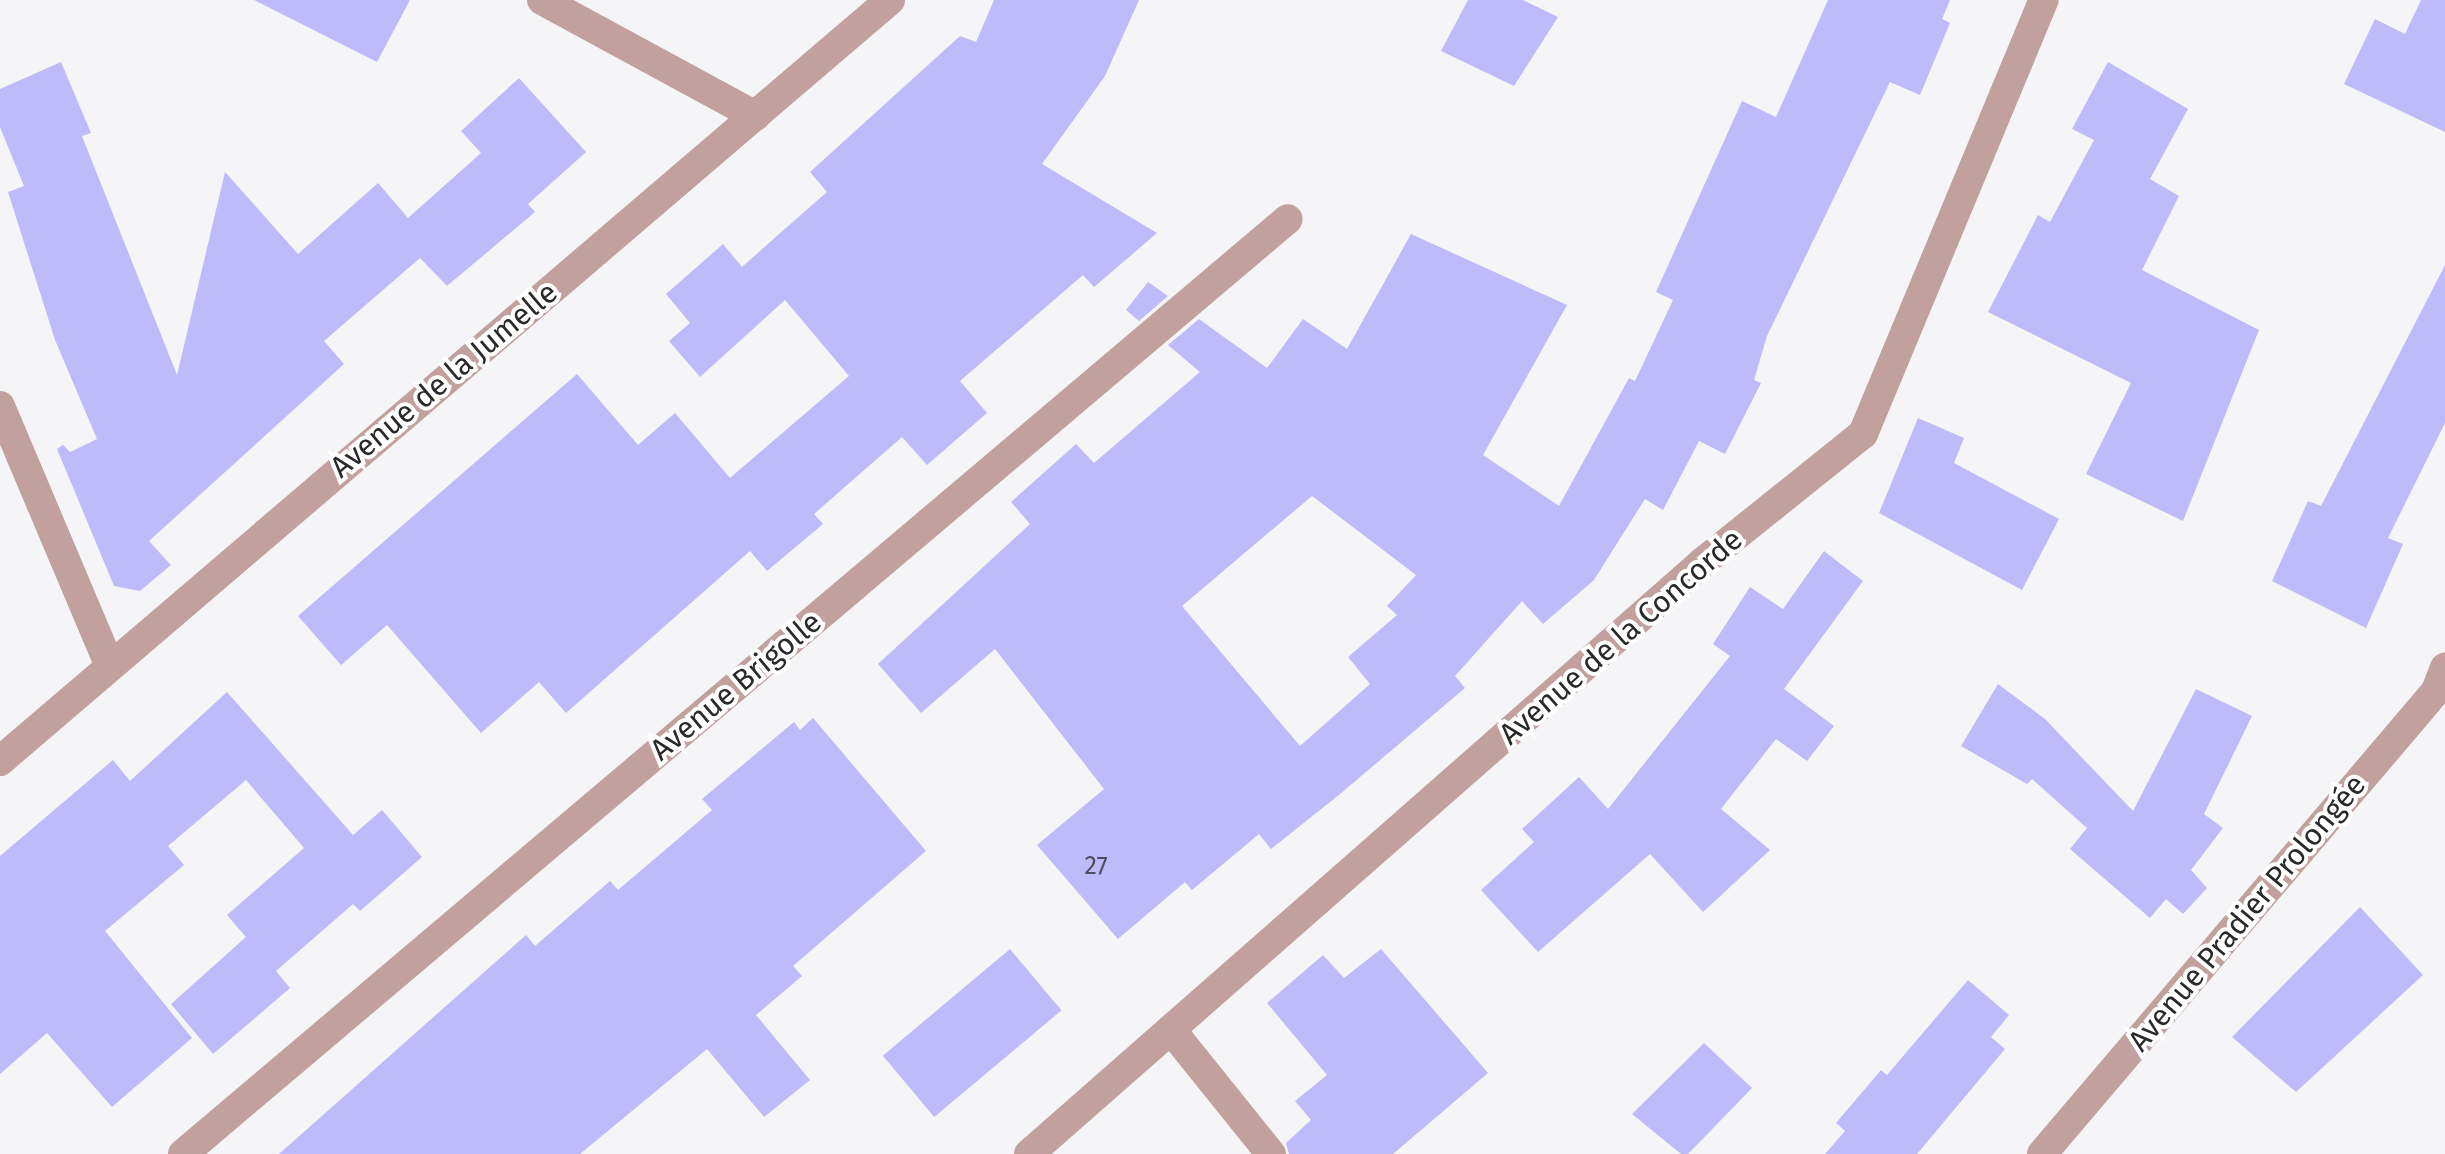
<!DOCTYPE html>
<meta charset="utf-8">
<style>
body{margin:0}
#map{position:relative;width:2445px;height:1154px;overflow:hidden;background:#f5f5f8;font-family:"Fira Sans",sans-serif}
div>[style]{position:absolute}
[style*='--x']{left:calc(var(--x)*1px);top:calc(var(--y)*1px);width:calc(var(--w)*1px);rotate:calc(var(--a)*1deg)}
.building>*{inset:0;background:#bfbaf9;transform-origin:0 0}
.minor>*{height:30px;margin:-15px;padding:0 15px;transform-origin:15px;border-radius:15px;background:#c1a09d}
span{translate:-50% -50%;white-space:nowrap;text-align:center;line-height:1.15;-webkit-text-stroke:8px #fff;paint-order:stroke}
.number-label{font-size:25px;color:#4e4d5e}
.number-label span{-webkit-text-stroke-width:0}
.street-label{font-size:30px;color:#29292a}
</style>
<div id="map">
<div class="building">
<div style="clip-path:polygon(254px 0,410px 0,377px 62px)"></div>
<div style="clip-path:polygon(994px 0,1139px 0,1105px 76px,1042px 164px,1157px 233px,1094px 287px,1083px 275px,960px 381px,987px 413px,927px 465px,902px 437px,814px 514px,823px 524px,767px 571px,750px 551px,566px 713px,539px 682px,481px 733px,387px 625px,341px 665px,298px 616px,577px 374px,638px 445px,675px 413px,730px 478px,849px 376px,785px 300px,700px 377px,669px 341px,690px 323px,666px 294px,723px 244px,742px 267px,779px 234px,827px 192px,810px 172px,960px 36px,976px 42px)"></div>
<div style="clip-path:polygon(1468px 0,1523px 0,1558px 17px,1514px 86px,1441px 51px)"></div>
<div style="clip-path:polygon(evenodd,1828px 0,1950px 0,1942px 19px,1950px 23px,1920px 95px,1890px 82px,1767px 336px,1754px 380px,1761px 383px,1725px 454px,1699px 441px,1663px 510px,1645px 499px,1594px 580px,1543px 624px,1522px 601px,1455px 676px,1465px 688px,1340px 794px,1271px 849px,1259px 834px,1192px 890px,1185px 882px,1118px 939px,1037px 845px,1104px 789px,995px 649px,921px 713px,878px 664px,1030px 524px,1011px 502px,1076px 444px,1094px 463px,1200px 372px,1168px 345px,1199px 319px,1267px 368px,1303px 319px,1347px 349px,1411px 234px,1567px 305px,1483px 455px,1559px 506px,1629px 378px,1635px 381px,1673px 300px,1656px 292px,1742px 101px,1776px 117px,1828px 0,1312px 496px,1416px 575px,1387px 606px,1397px 615px,1348px 657px,1370px 684px,1300px 746px,1182px 606px,1312px 496px)"></div>
<div style="clip-path:polygon(2421px 0,2445px 0,2445px 132px,2344px 84px,2375px 19px,2405px 34px)"></div>
<div style="clip-path:polygon(61px 62px,91px 133px,82px 136px,177px 375px,225px 172px,298px 254px,378px 183px,408px 218px,481px 153px,461px 131px,519px 78px,586px 152px,528px 204px,535px 212px,447px 286px,420px 258px,324px 341px,344px 364px,149px 541px,171px 565px,140px 591px,114px 586px,57px 449px,63px 445px,70px 452px,97px 439px,55px 340px,8px 192px,24px 186px,0 127px,0 89px)"></div>
<div style="clip-path:polygon(2108px 62px,2188px 109px,2150px 179px,2179px 196px,2142px 270px,2259px 330px,2183px 521px,2086px 474px,2131px 383px,1988px 312px,2038px 215px,2050px 222px,2094px 140px,2072px 129px)"></div>
<div style="clip-path:polygon(2445px 265px,2445px 423px,2388px 538px,2403px 544px,2366px 628px,2272px 581px,2308px 501px,2321px 506px)"></div>
<div style="clip-path:polygon(1148px 282px,1168px 296px,1139px 321px,1126px 310px)"></div>
<div style="clip-path:polygon(1918px 418px,1964px 438px,1954px 463px,2059px 519px,2022px 590px,1879px 513px)"></div>
<div style="clip-path:polygon(1824px 551px,1863px 581px,1784px 689px,1834px 726px,1807px 761px,1776px 739px,1721px 809px,1770px 850px,1703px 912px,1650px 854px,1538px 952px,1481px 890px,1534px 842px,1522px 829px,1579px 777px,1608px 809px,1730px 656px,1713px 644px,1750px 587px,1783px 609px)"></div>
<div style="clip-path:polygon(1998px 684px,2045px 719px,2133px 811px,2196px 689px,2252px 716px,2204px 814px,2223px 828px,2191px 870px,2207px 888px,2183px 914px,2166px 899px,2150px 918px,2070px 849px,2087px 828px,2032px 779px,2027px 784px,1961px 746px)"></div>
<div style="clip-path:polygon(227px 692px,353px 835px,382px 810px,422px 857px,360px 911px,353px 904px,276px 971px,290px 988px,213px 1054px,171px 1004px,246px 937px,227px 915px,304px 848px,246px 780px,168px 846px,184px 865px,105px 931px,192px 1038px,112px 1107px,47px 1033px,0 1074px,0 856px,113px 760px,130px 781px)"></div>
<div style="clip-path:polygon(813px 718px,926px 851px,793px 966px,802px 976px,756px 1015px,810px 1080px,764px 1117px,707px 1049px,580px 1154px,279px 1154px,526px 935px,535px 946px,610px 881px,618px 890px,712px 810px,702px 799px,794px 722px,800px 730px)"></div>
<div style="clip-path:polygon(2360px 907px,2423px 975px,2296px 1092px,2232px 1037px)"></div>
<div style="left:1010px;top:949px;width:80px;height:166px;rotate:50deg"></div>
<div style="clip-path:polygon(1381px 949px,1488px 1073px,1393px 1154px,1289px 1154px,1286px 1143px,1311px 1120px,1295px 1101px,1327px 1075px,1267px 1003px,1323px 955px,1344px 978px)"></div>
<div style="clip-path:polygon(1968px 980px,2009px 1015px,1991px 1037px,2005px 1049px,1917px 1154px,1825px 1154px,1845px 1131px,1836px 1123px,1881px 1070px,1887px 1075px)"></div>
<div style="clip-path:polygon(1704px 1043px,1752px 1088px,1688px 1154px,1681px 1154px,1632px 1114px)"></div>
</div>
<div class="minor">
<div style="--x:542;--y:0;--w:243;--a:28.5"></div>
<div style="--x:0;--y:406;--w:280;--a:67.1"></div>
<div style="--x:0;--y:761;--w:1171;--a:-40.53"></div>
<div style="--x:1172;--y:1031;--w:158;--a:51.2"></div>
<div style="--x:183;--y:1154;--w:1447;--a:-40.24"></div>
<div style="--x:1029;--y:1154;--w:897;--a:-41.29"></div>
<div style="--x:1703;--y:562;--w:205;--a:-38.7"></div>
<div style="--x:1863;--y:434;--w:470;--a:-67.4"></div>
<div style="--x:2042;--y:1154;--w:608;--a:-49.6"></div>
<div style="--x:2436;--y:691;--w:25;--a:-69"></div>
</div>
<div class="number-label">
<span style="left:1096px;top:866px">27</span>
</div>
<div class="street-label">
<span style="left:444px;top:380px;rotate:-40deg">Avenue de la Jumelle</span>
<span style="left:1621px;top:637px;rotate:-41deg">Avenue de la Concorde</span>
<span style="left:736px;top:686px;rotate:-40deg">Avenue Brigolle</span>
<span style="left:2247px;top:913px;rotate:-50deg">Avenue Pradier Prolongée</span>
</div>
</div>
